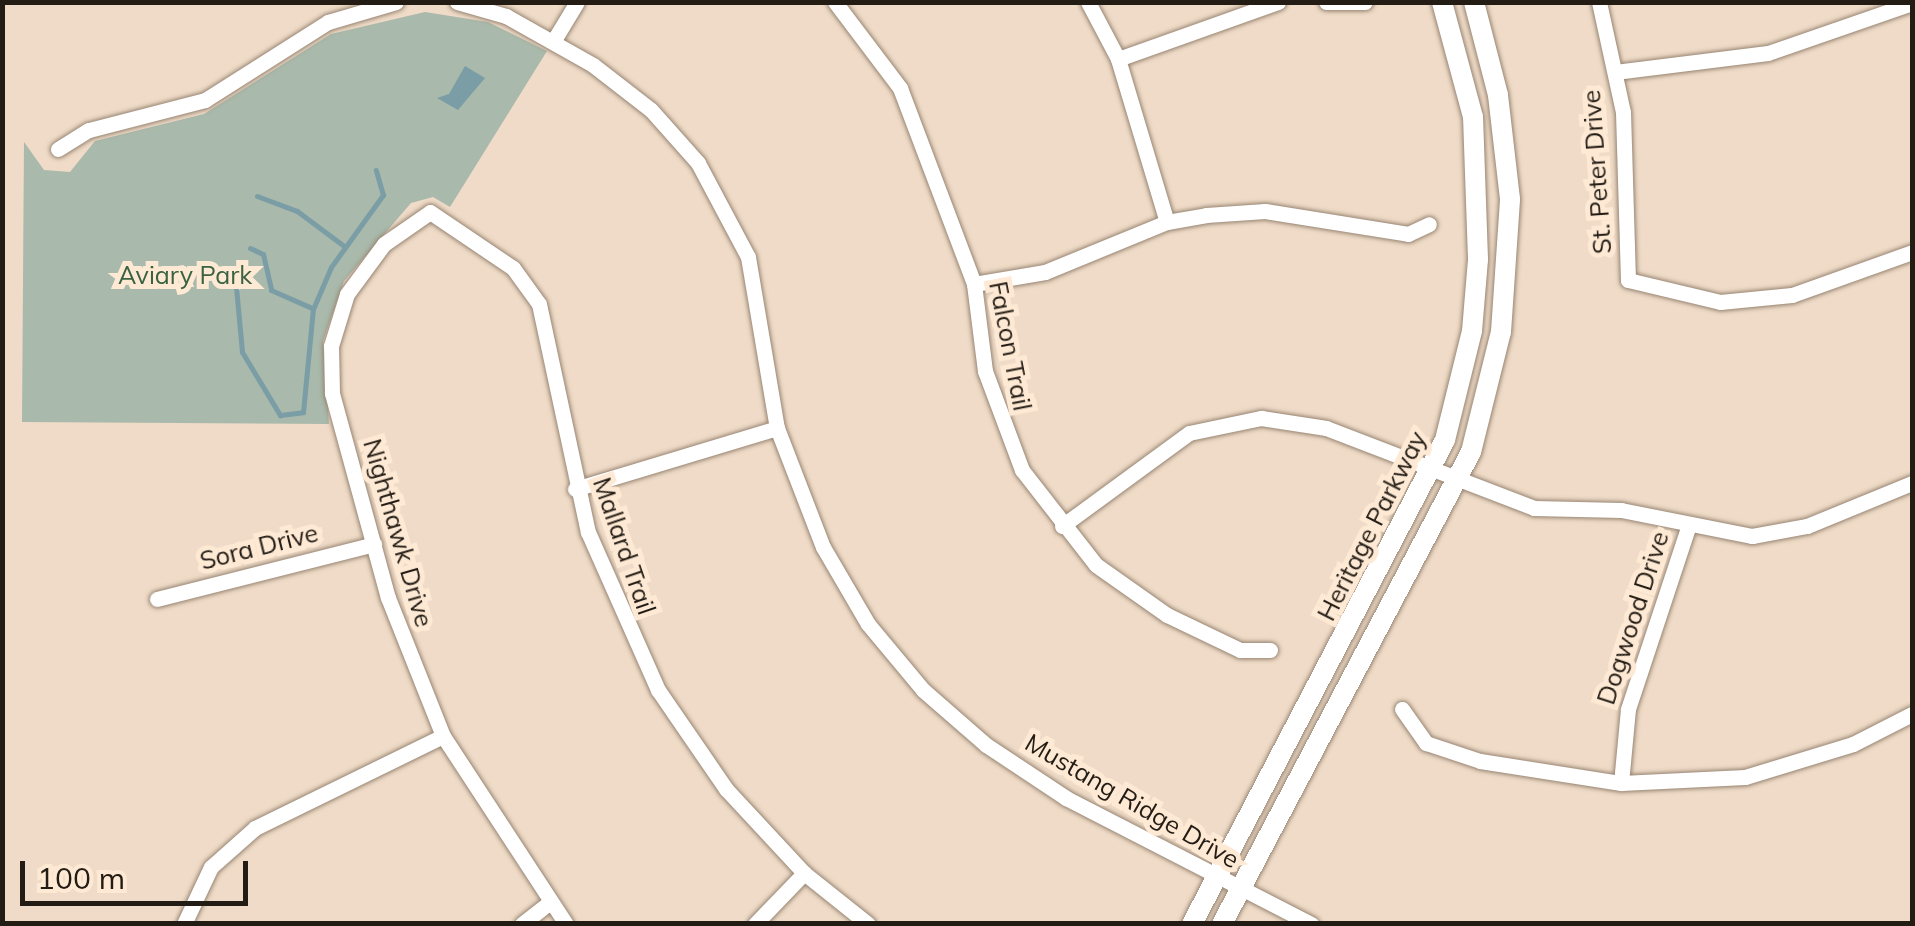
<!DOCTYPE html>
<style>
body{margin:0}
#map{position:relative;width:1915px;height:926px;overflow:hidden;background:#efdbc7;font-family:Mulish,sans-serif}
div>[style]{position:absolute}
[style*='--x']{left:calc(var(--x)*1px);top:calc(var(--y)*1px);width:calc(var(--w)*1px);rotate:calc(var(--a)*1deg)}
.green>*{inset:0;background:#a9b9ab}
.water>*{inset:0;background:#7a9da6}
.stream>*{height:5px;margin:-2.5px;padding:0 2.5px;transform-origin:2.5px;border-radius:2.5px;background:#7a9da6}
.roads{filter:drop-shadow(0 0 2px #978573) drop-shadow(0 0 2px #978573)}
.minor>*{height:15px;margin:-7.5px;padding:0 7.5px;transform-origin:7.5px;border-radius:7.5px;background:#fff}
.major>*{height:20px;margin:-10px;padding:0 10px;transform-origin:10px;border-radius:10px;background:#fff}
span{translate:-50% -50%;white-space:nowrap;text-align:center;line-height:1.15;-webkit-text-stroke:10px #fde9d4;paint-order:stroke}
.street-label{font-size:25px;color:#231c14}
.park-label{font-size:25px;color:#3a6241}
.frame{position:absolute;inset:0;border:5px solid #231c14;pointer-events:none}
.scale{position:absolute;left:20px;top:861px;width:228px;height:45px;box-sizing:border-box;border:5px solid #231c14;border-top:0;padding-left:12px;font-size:30px;line-height:35px;white-space:nowrap;color:#231c14;-webkit-text-stroke:8px #fde9d4;paint-order:stroke}
</style>
<div id="map">
<div class="green">
<div style="clip-path:polygon(425px 12px,488px 22px,547px 51px,450px 207px,433px 197px,411px 203px,344px 281px,323px 341px,329px 424px,22px 422px,24px 142px,44px 170px,70px 172px,95px 141px,204px 114px,331px 34px)"></div>
</div>
<div class="water">
<div style="clip-path:polygon(465px 66px,485px 78px,458px 110px,437px 98px,449px 94px)"></div>
</div>
<div class="stream">
<div style="--x:257;--y:196;--w:43;--a:20.6"></div>
<div style="--x:297;--y:211;--w:59;--a:36.7"></div>
<div style="--x:250;--y:248;--w:14;--a:25"></div>
<div style="--x:263;--y:254;--w:37;--a:77"></div>
<div style="--x:271;--y:290;--w:45;--a:23.7"></div>
<div style="--x:236;--y:287;--w:65;--a:84.7"></div>
<div style="--x:242;--y:352;--w:74;--a:58.9"></div>
<div style="--x:280;--y:415;--w:23;--a:-7"></div>
<div style="--x:303;--y:412;--w:103;--a:-84.5"></div>
<div style="--x:313;--y:309;--w:46;--a:-66.8"></div>
<div style="--x:331;--y:267;--w:89;--a:-54.2"></div>
<div style="--x:383;--y:195;--w:26;--a:-106"></div>
</div>
<div class="roads">
<div class="minor">
<div style="--x:457;--y:2;--w:51;--a:15.9"></div>
<div style="--x:506;--y:16;--w:100;--a:29.4"></div>
<div style="--x:593;--y:65;--w:73;--a:37.8"></div>
<div style="--x:651;--y:110;--w:71;--a:48.4"></div>
<div style="--x:698;--y:163;--w:106;--a:62"></div>
<div style="--x:748;--y:257;--w:173;--a:80.4"></div>
<div style="--x:777;--y:428;--w:128;--a:68.9"></div>
<div style="--x:823;--y:547;--w:89;--a:59.7"></div>
<div style="--x:868;--y:624;--w:86;--a:50.2"></div>
<div style="--x:923;--y:690;--w:84;--a:41.1"></div>
<div style="--x:986;--y:745;--w:96;--a:33.5"></div>
<div style="--x:1066;--y:798;--w:276;--a:27.2"></div>
<div style="--x:835;--y:2;--w:108;--a:52.9"></div>
<div style="--x:900;--y:88;--w:210;--a:69.3"></div>
<div style="--x:974;--y:284;--w:88;--a:82.8"></div>
<div style="--x:985;--y:371;--w:106;--a:69.5"></div>
<div style="--x:1022;--y:470;--w:120;--a:52.1"></div>
<div style="--x:1096;--y:565;--w:87;--a:35.2"></div>
<div style="--x:1167;--y:615;--w:81;--a:25.6"></div>
<div style="--x:1240;--y:650;--w:30;--a:0"></div>
<div style="--x:1088;--y:2;--w:64;--a:62.2"></div>
<div style="--x:1118;--y:59;--w:170;--a:73.3"></div>
<div style="--x:1326;--y:2;--w:39;--a:0"></div>
<div style="--x:1599;--y:2;--w:113;--a:77.7"></div>
<div style="--x:1623;--y:112;--w:168;--a:88.3"></div>
<div style="--x:1628;--y:280;--w:95;--a:13.4"></div>
<div style="--x:1720;--y:302;--w:72;--a:-5.6"></div>
<div style="--x:1792;--y:295;--w:127;--a:-19.7"></div>
<div style="--x:554;--y:40;--w:44;--a:-58.8"></div>
<div style="--x:1118;--y:59;--w:170;--a:-19.6"></div>
<div style="--x:1615;--y:72;--w:154;--a:-7.1"></div>
<div style="--x:1768;--y:53;--w:152;--a:-19.1"></div>
<div style="--x:58;--y:149;--w:36;--a:-32"></div>
<div style="--x:89;--y:130;--w:120;--a:-14.5"></div>
<div style="--x:205;--y:100;--w:146;--a:-32.4"></div>
<div style="--x:328;--y:22;--w:71;--a:-16.4"></div>
<div style="--x:974;--y:284;--w:72;--a:-9.6"></div>
<div style="--x:1045;--y:272;--w:132;--a:-22.3"></div>
<div style="--x:1167;--y:222;--w:40;--a:-10"></div>
<div style="--x:1206;--y:215;--w:59;--a:-3.9"></div>
<div style="--x:1265;--y:211;--w:145;--a:9.1"></div>
<div style="--x:1408;--y:234;--w:23;--a:-25"></div>
<div style="--x:575;--y:489;--w:211;--a:-16.8"></div>
<div style="--x:1062;--y:526;--w:157;--a:-36.2"></div>
<div style="--x:1189;--y:433;--w:74;--a:-11.8"></div>
<div style="--x:1261;--y:418;--w:66;--a:8.7"></div>
<div style="--x:1326;--y:428;--w:223;--a:21"></div>
<div style="--x:1534;--y:508;--w:87;--a:1.3"></div>
<div style="--x:1621;--y:510;--w:134;--a:11.2"></div>
<div style="--x:1752;--y:536;--w:56;--a:-10.3"></div>
<div style="--x:1807;--y:526;--w:113;--a:-22.3"></div>
<div style="--x:157;--y:599;--w:224;--a:-14.2"></div>
<div style="--x:1402;--y:709;--w:42;--a:54.8"></div>
<div style="--x:1426;--y:743;--w:57;--a:18.4"></div>
<div style="--x:1480;--y:761;--w:143;--a:8.9"></div>
<div style="--x:1621;--y:783;--w:124;--a:-2.8"></div>
<div style="--x:1745;--y:777;--w:113;--a:-17"></div>
<div style="--x:1853;--y:744;--w:66;--a:-27"></div>
<div style="--x:1621;--y:783;--w:74;--a:-84.6"></div>
<div style="--x:1628;--y:709;--w:191;--a:-71.7"></div>
<div style="--x:184;--y:924;--w:63;--a:-64.7"></div>
<div style="--x:211;--y:867;--w:59;--a:-41.6"></div>
<div style="--x:255;--y:828;--w:209;--a:-26.1"></div>
<div style="--x:522;--y:924;--w:33;--a:-38"></div>
<div style="--x:566;--y:924;--w:225;--a:-123.2"></div>
<div style="--x:443;--y:736;--w:149;--a:-111.7"></div>
<div style="--x:388;--y:598;--w:213;--a:-105.3"></div>
<div style="--x:332;--y:393;--w:47;--a:-91.2"></div>
<div style="--x:331;--y:346;--w:54;--a:-72.9"></div>
<div style="--x:347;--y:294;--w:62;--a:-53.5"></div>
<div style="--x:384;--y:244;--w:56;--a:-34.8"></div>
<div style="--x:430;--y:212;--w:100;--a:34"></div>
<div style="--x:513;--y:268;--w:44;--a:54.2"></div>
<div style="--x:539;--y:304;--w:233;--a:77.9"></div>
<div style="--x:588;--y:532;--w:173;--a:66.1"></div>
<div style="--x:658;--y:690;--w:120;--a:55.5"></div>
<div style="--x:726;--y:789;--w:115;--a:47.1"></div>
<div style="--x:804;--y:873;--w:82;--a:38.6"></div>
<div style="--x:755;--y:924;--w:71;--a:-46.1"></div>
</div>
<div class="major">
<div style="--x:1192;--y:924;--w:546;--a:-62.4"></div>
<div style="--x:1445;--y:440;--w:112;--a:-76.1"></div>
<div style="--x:1472;--y:331;--w:72;--a:-85.2"></div>
<div style="--x:1478;--y:259;--w:142;--a:-92"></div>
<div style="--x:1473;--y:117;--w:119;--a:-105.1"></div>
<div style="--x:1222;--y:924;--w:534;--a:-62.19"></div>
<div style="--x:1471;--y:452;--w:124;--a:-76"></div>
<div style="--x:1501;--y:332;--w:133;--a:-86.1"></div>
<div style="--x:1510;--y:199;--w:105;--a:-96.6"></div>
<div style="--x:1498;--y:95;--w:96;--a:-104.5"></div>
</div>
</div>
<div class="street-label">
<span style="left:1597px;top:172px;rotate:-94deg">St. Peter Drive</span>
<span style="left:1010px;top:346px;rotate:79deg">Falcon Trail</span>
<span style="left:1372px;top:526px;rotate:-63deg">Heritage Parkway</span>
<span style="left:398px;top:533px;rotate:74deg">Nighthawk Drive</span>
<span style="left:624px;top:546px;rotate:71deg">Mallard Trail</span>
<span style="left:259px;top:547px;rotate:-14deg">Sora Drive</span>
<span style="left:1633px;top:618px;rotate:-72deg">Dogwood Drive</span>
<span style="left:1132px;top:801px;rotate:30deg">Mustang Ridge Drive</span>
</div>
<div class="park-label">
<span style="left:185px;top:275px">Aviary Park</span>
</div>
<div class="frame"></div>
<div class="scale">100 m</div>
</div>
